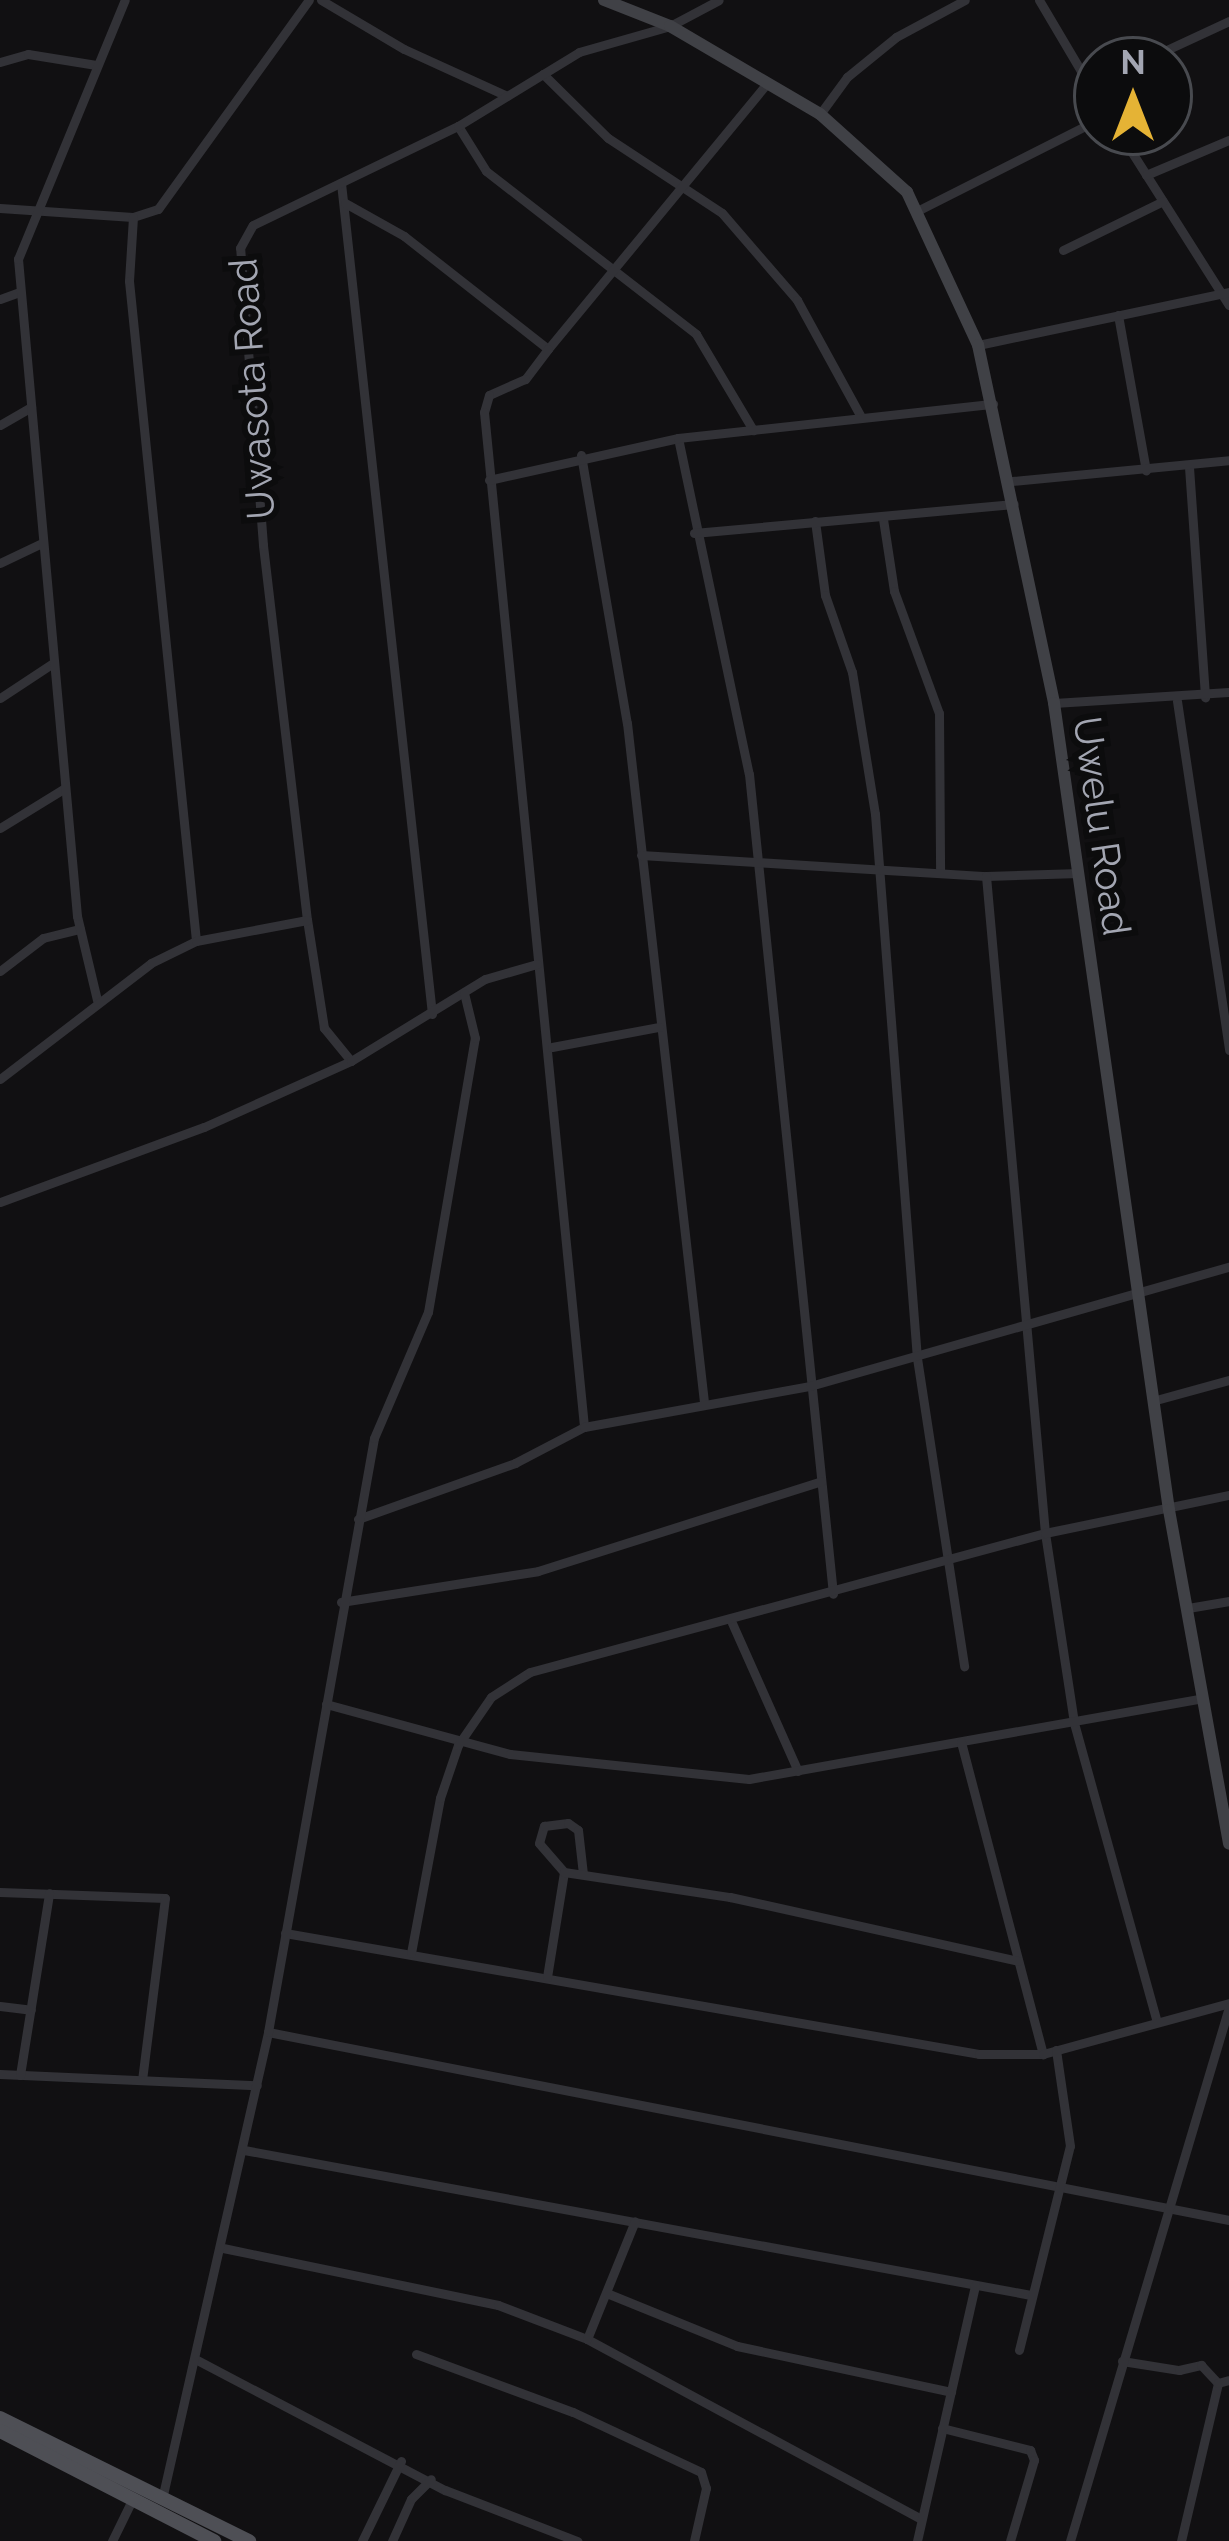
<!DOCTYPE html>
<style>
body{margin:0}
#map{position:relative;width:1229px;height:2541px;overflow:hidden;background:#111012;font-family:Raleway,sans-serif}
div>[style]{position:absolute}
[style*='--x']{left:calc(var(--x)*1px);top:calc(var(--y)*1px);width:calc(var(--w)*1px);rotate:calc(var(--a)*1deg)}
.street>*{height:9px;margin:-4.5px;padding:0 4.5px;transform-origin:4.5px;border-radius:4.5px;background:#323237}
.secondary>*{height:12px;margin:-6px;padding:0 6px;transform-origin:6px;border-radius:6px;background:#404146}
.primary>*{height:14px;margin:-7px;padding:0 7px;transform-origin:7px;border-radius:7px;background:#4e4f55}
span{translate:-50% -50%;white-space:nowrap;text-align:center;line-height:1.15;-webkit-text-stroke:12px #0c0c0d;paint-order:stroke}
.street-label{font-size:39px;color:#a3a6b2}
.north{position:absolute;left:1073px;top:36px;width:120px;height:120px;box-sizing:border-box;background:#0c0c0d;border:3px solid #484a4f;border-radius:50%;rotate:0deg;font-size:33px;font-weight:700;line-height:48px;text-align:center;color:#a3a6b2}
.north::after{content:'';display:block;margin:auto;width:42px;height:54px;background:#e5b335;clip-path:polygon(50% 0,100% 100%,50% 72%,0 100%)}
</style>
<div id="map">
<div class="street">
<div style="--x:321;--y:0;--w:96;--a:30.6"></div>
<div style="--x:404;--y:49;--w:113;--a:24.5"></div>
<div style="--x:1039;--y:0;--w:114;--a:59.4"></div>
<div style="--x:1145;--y:60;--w:93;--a:-24.9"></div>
<div style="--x:0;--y:62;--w:29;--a:-16"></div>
<div style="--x:28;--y:54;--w:69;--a:9.2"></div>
<div style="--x:543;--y:74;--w:91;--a:44.6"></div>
<div style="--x:608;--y:138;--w:136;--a:33.3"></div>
<div style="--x:722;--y:213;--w:115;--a:49.2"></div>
<div style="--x:797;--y:300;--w:133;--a:61.3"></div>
<div style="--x:820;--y:114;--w:46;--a:-53.9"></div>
<div style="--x:847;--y:77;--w:63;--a:-39.2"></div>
<div style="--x:896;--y:37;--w:78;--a:-28.2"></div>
<div style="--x:458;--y:126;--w:53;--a:58.1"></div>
<div style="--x:486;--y:171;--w:266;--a:37.8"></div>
<div style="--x:696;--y:334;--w:112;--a:59.3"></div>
<div style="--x:1119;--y:132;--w:205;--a:57.6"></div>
<div style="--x:1146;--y:175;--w:90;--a:-22.9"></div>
<div style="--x:341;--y:183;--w:836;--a:83.75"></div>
<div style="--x:345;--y:203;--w:68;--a:29.2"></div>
<div style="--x:404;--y:236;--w:183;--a:38.1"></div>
<div style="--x:548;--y:349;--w:342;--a:-50.5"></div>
<div style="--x:0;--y:208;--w:133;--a:3.9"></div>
<div style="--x:133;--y:217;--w:26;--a:-18"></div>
<div style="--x:158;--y:209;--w:258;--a:-54.2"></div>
<div style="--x:919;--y:210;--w:199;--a:-26.8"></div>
<div style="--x:133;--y:217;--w:64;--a:93.6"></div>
<div style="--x:129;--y:281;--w:663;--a:84.2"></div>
<div style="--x:1063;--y:250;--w:111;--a:-26.1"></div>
<div style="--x:0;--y:299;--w:20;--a:-20"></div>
<div style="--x:1118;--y:315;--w:158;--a:79.8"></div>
<div style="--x:978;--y:345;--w:257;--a:-11.9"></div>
<div style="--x:548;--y:349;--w:38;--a:127"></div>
<div style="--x:525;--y:379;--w:39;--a:156"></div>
<div style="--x:489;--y:395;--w:18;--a:106"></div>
<div style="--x:484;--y:412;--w:1020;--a:84.37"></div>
<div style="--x:0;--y:425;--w:36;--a:-30"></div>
<div style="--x:678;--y:438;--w:343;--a:78.1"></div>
<div style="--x:749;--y:774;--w:824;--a:84.15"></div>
<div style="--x:581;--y:455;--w:272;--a:80.3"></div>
<div style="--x:627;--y:723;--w:683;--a:83.53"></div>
<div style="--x:1189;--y:467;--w:231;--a:86"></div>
<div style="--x:489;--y:480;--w:194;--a:-12.5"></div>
<div style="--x:678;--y:438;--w:317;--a:-6.2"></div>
<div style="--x:1012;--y:481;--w:218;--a:-5.5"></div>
<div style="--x:883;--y:519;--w:73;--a:81.3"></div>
<div style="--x:894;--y:591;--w:130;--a:69.8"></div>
<div style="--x:939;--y:713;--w:160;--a:89.6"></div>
<div style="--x:815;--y:521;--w:75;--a:82.3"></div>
<div style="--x:825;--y:595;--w:82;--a:70.7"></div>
<div style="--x:852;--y:672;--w:144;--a:80.8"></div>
<div style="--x:875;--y:814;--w:546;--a:85.59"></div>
<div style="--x:917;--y:1358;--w:312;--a:81.3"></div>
<div style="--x:694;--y:533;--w:321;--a:-5.2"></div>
<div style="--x:0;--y:563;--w:47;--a:-25.5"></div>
<div style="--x:0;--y:698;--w:64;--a:-33.4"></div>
<div style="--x:1177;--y:701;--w:353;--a:81.5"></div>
<div style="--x:1054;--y:703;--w:175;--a:-3.6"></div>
<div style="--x:0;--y:828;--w:76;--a:-31.6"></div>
<div style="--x:641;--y:855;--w:346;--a:3.5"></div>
<div style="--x:986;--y:876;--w:93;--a:-1.8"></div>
<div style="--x:986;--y:876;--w:660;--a:84.87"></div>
<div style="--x:1045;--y:1533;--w:192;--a:81.3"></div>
<div style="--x:1074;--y:1723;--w:307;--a:74.5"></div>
<div style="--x:0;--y:971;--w:54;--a:-37.5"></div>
<div style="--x:43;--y:938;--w:38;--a:-14"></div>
<div style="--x:97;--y:1000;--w:86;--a:-103.4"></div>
<div style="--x:77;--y:916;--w:660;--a:-95.13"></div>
<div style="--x:18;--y:259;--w:280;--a:-67.6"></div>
<div style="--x:552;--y:1047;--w:109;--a:-10.6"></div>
<div style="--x:351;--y:1061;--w:43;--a:-129.3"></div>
<div style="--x:324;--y:1028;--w:109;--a:-98.9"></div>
<div style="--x:307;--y:920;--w:378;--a:-96.7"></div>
<div style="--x:263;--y:545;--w:298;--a:-94.4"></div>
<div style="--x:240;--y:248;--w:26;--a:-61"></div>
<div style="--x:253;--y:225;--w:228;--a:-25.8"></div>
<div style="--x:458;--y:126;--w:142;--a:-31.4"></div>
<div style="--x:579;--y:52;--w:95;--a:-15.9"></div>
<div style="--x:670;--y:26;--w:55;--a:-28"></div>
<div style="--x:0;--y:1079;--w:190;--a:-37.5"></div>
<div style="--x:151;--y:963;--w:50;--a:-26.1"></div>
<div style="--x:196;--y:941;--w:113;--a:-10.7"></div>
<div style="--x:0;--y:1202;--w:217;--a:-20.2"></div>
<div style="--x:204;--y:1127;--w:161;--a:-24.2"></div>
<div style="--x:351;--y:1061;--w:157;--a:-31.5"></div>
<div style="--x:485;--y:979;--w:54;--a:-16.1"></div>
<div style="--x:1156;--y:1400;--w:76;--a:-15.3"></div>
<div style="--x:358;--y:1519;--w:167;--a:-19.6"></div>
<div style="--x:515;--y:1463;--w:78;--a:-27.6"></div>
<div style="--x:584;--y:1427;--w:230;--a:-10.3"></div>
<div style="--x:810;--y:1386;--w:436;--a:-15.9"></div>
<div style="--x:341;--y:1602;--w:199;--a:-8.9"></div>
<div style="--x:538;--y:1571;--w:297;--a:-17.6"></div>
<div style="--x:1188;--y:1608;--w:42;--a:-9.7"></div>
<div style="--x:732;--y:1623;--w:162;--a:66"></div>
<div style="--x:326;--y:1704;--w:191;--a:15.2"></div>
<div style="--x:510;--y:1754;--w:240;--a:6"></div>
<div style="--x:749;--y:1779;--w:457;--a:-10.1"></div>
<div style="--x:961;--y:1742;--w:323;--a:75.3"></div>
<div style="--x:564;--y:1872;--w:38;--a:-131"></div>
<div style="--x:539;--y:1843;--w:18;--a:-74"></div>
<div style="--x:544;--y:1826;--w:24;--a:-7"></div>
<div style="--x:568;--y:1823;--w:12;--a:35"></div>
<div style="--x:578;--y:1830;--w:44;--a:83.5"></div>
<div style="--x:0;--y:1892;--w:165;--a:2.1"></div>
<div style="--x:165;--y:1898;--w:183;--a:97.2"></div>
<div style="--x:285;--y:1933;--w:704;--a:9.89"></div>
<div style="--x:979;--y:2054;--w:64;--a:0"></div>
<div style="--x:1043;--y:2054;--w:193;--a:-15.3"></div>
<div style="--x:411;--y:1953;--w:158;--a:-79.4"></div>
<div style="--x:440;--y:1798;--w:56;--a:-71.2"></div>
<div style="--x:458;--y:1745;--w:58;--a:-55.5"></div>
<div style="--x:491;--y:1697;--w:46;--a:-32.7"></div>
<div style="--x:530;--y:1672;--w:533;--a:-15.1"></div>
<div style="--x:1045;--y:1533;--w:188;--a:-11.7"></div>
<div style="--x:547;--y:1977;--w:106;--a:-80.8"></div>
<div style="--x:564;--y:1872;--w:168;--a:8.6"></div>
<div style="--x:730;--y:1897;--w:295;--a:12.5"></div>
<div style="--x:0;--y:2006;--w:31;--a:7"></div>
<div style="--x:268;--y:2032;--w:979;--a:11.07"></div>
<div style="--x:0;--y:2074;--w:257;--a:2.5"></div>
<div style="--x:20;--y:2075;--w:184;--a:-80.9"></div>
<div style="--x:244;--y:2150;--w:800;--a:10.44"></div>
<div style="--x:223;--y:2248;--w:281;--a:11.7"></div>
<div style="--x:498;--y:2305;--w:95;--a:20.9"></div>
<div style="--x:587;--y:2339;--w:378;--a:28.3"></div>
<div style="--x:609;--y:2294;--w:138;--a:22.1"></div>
<div style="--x:737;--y:2346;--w:219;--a:12.1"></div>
<div style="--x:587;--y:2339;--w:127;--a:-67.9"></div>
<div style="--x:1019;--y:2350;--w:210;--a:-76"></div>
<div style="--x:1070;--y:2146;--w:97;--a:-98.3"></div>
<div style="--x:416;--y:2354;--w:167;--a:20.3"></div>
<div style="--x:573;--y:2412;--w:141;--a:25.1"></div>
<div style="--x:701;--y:2472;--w:17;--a:73"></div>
<div style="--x:706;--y:2488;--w:54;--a:102.8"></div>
<div style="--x:197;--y:2360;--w:280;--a:27.7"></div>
<div style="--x:445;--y:2490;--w:142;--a:21.1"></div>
<div style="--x:1122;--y:2361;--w:58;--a:9"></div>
<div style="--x:1179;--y:2370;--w:23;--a:-13"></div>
<div style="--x:1201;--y:2365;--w:25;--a:47"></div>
<div style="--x:942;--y:2428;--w:91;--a:14"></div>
<div style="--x:1030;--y:2450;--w:11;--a:68"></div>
<div style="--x:1034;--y:2460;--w:84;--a:106.5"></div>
<div style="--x:162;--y:2499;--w:479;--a:-77.2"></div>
<div style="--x:268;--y:2032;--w:603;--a:-79.88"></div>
<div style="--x:374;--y:1438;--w:137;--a:-66.8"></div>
<div style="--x:428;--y:1312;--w:278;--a:-80.3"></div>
<div style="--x:475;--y:1038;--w:46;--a:-103.7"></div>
<div style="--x:112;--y:2541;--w:46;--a:-64"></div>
<div style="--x:362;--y:2541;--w:89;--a:-64"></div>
<div style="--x:392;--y:2541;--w:46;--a:-65.7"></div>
<div style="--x:411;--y:2499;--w:28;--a:-45"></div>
<div style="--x:917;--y:2541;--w:262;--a:-77.2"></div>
<div style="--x:1070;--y:2541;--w:557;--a:-73.42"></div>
<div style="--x:1181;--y:2541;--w:162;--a:-76.8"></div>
<div style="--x:1218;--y:2383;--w:11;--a:-15"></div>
</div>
<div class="secondary">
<div style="--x:604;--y:0;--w:71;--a:21.5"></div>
<div style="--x:670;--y:26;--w:174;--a:30.4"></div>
<div style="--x:820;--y:114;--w:117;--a:41.9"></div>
<div style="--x:907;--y:192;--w:169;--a:65.1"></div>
<div style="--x:978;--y:345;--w:366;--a:78"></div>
<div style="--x:1054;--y:703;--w:815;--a:81.89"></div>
<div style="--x:1169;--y:1510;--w:339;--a:79.8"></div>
</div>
<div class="primary">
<div style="--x:0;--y:2418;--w:278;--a:26.3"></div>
<div style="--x:0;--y:2431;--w:241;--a:27.2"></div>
</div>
<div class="street-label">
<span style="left:252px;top:389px;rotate:-94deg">Uwasota Road</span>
<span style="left:1102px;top:826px;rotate:82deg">Uwelu Road</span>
</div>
<div class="north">N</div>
</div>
